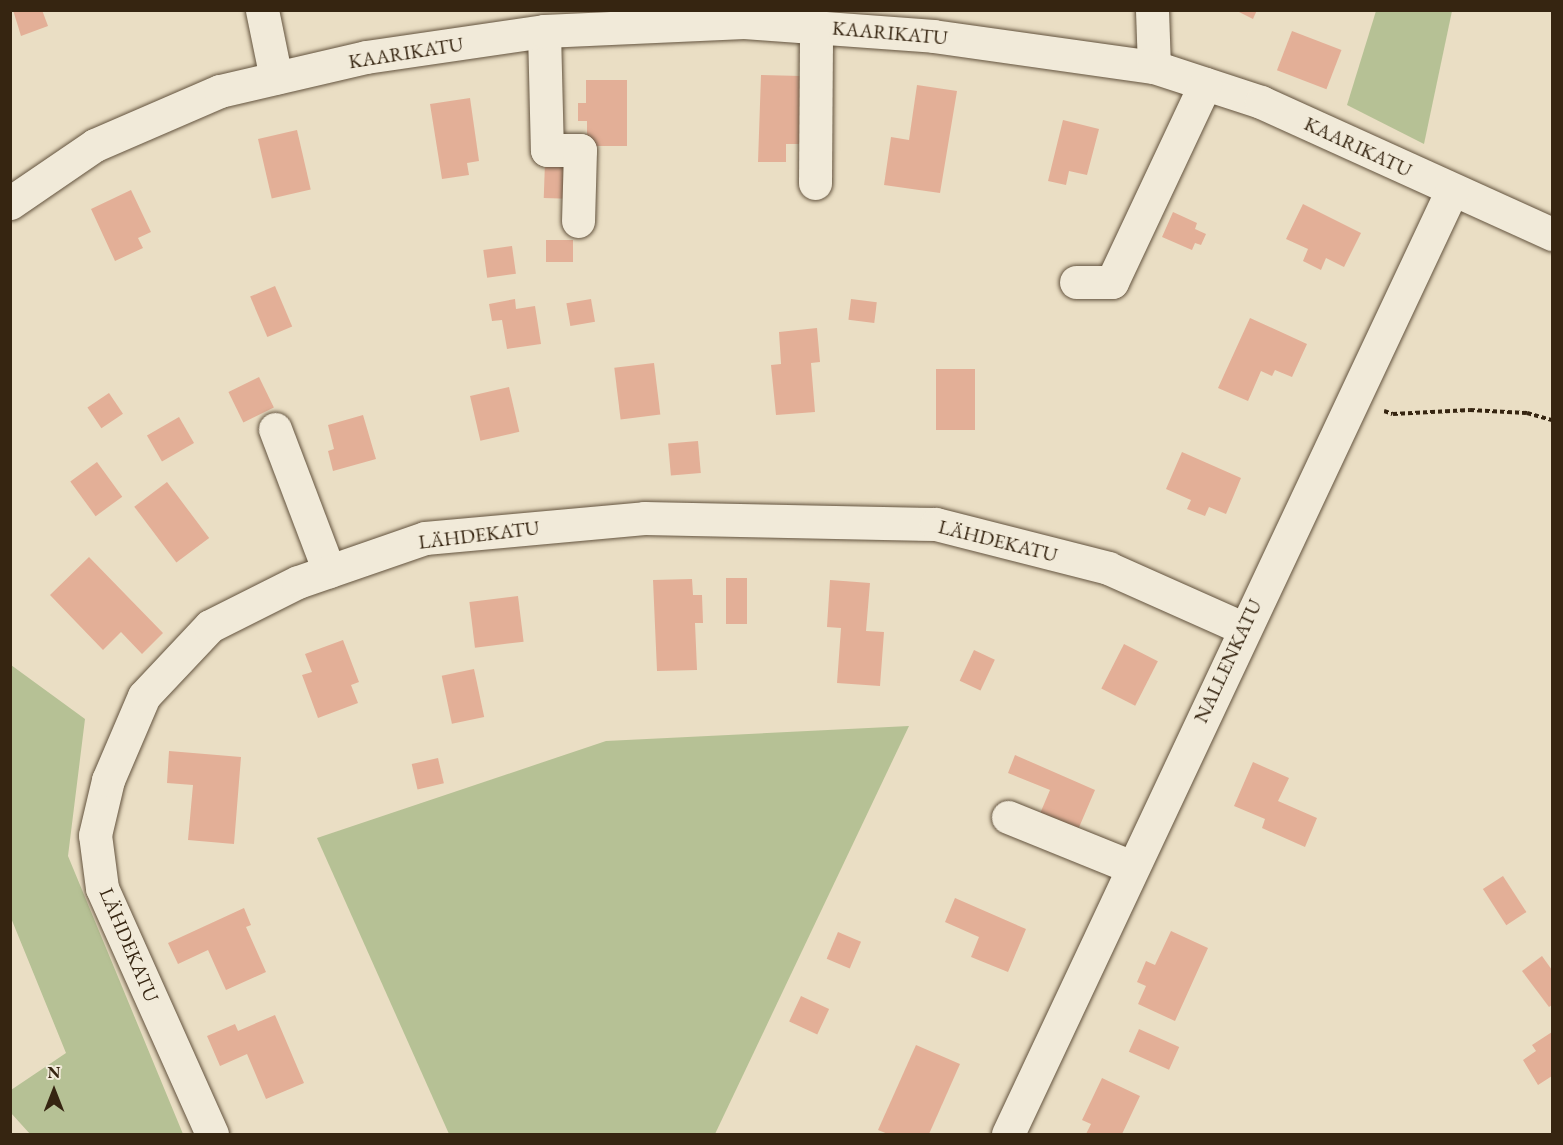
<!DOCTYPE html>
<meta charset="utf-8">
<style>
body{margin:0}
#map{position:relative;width:1563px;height:1145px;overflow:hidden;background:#eadec4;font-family:"EB Garamond",serif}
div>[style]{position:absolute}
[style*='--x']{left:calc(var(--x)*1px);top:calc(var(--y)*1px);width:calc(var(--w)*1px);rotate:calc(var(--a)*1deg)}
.green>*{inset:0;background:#b6c195}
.building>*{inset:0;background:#e3af97;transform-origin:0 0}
.path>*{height:4px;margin-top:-2px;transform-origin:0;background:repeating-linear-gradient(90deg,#362511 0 4.5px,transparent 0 7.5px)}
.roads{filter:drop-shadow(0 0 2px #63533e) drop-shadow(0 0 2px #63533e)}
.minor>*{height:33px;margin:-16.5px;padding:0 16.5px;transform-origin:16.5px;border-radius:16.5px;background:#f1ead9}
span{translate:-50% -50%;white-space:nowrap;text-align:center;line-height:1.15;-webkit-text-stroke:4.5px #f1ead9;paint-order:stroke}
.street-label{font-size:20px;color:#362511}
.frame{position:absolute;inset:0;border:12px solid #362511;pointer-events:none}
.north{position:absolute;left:24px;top:1061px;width:60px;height:60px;-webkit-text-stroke:4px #f1ead9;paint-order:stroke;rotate:0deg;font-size:16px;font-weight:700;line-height:24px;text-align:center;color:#362511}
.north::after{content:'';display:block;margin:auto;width:21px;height:27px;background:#362511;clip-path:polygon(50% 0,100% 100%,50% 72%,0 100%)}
</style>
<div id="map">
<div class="green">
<div style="clip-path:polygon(1376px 11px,1452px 11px,1424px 144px,1347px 105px)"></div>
<div style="clip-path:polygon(11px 665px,85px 719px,68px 856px,183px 1134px,30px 1134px,11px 1113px,11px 1090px,66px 1053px,11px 918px)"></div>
<div style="clip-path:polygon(909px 726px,715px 1134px,449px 1134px,317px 838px,606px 741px)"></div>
</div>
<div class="building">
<div style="clip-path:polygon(13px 10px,42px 10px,48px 26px,21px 36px)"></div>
<div style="clip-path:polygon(1235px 10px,1257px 10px,1253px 19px)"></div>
<div style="left:1292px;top:31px;width:53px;height:42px;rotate:21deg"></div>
<div style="clip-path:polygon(761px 75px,801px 76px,800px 144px,786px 144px,786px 162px,758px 162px)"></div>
<div style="clip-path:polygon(586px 80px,627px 80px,627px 146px,587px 146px,587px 121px,578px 121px,578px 103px,586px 103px)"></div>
<div style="clip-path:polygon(917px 85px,957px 91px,940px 193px,884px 185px,891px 137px,909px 140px)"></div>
<div style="clip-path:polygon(470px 98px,479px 161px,467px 163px,469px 175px,442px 179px,430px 104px)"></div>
<div style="clip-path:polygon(1063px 120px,1099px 129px,1087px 175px,1069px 171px,1066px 185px,1048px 181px)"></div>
<div style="left:297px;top:130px;width:61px;height:40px;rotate:77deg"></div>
<div style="left:545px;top:162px;width:24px;height:36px;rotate:2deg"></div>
<div style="clip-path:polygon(131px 190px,151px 232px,138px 238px,143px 248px,115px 261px,91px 209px)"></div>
<div style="clip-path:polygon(1303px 204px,1361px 233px,1344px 267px,1326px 258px,1321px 270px,1303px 261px,1308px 249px,1286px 239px)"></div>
<div style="clip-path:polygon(1173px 212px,1197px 223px,1195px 229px,1206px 234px,1201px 245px,1195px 243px,1192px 250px,1162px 237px)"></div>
<div style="left:546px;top:240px;width:27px;height:22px"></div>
<div style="left:512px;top:246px;width:28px;height:29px;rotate:82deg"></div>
<div style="left:275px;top:286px;width:44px;height:27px;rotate:67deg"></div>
<div style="clip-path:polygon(515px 299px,516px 309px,535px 306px,541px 344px,507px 349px,502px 320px,492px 321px,489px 304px)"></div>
<div style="left:591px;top:299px;width:23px;height:25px;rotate:80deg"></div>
<div style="left:851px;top:299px;width:26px;height:21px;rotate:7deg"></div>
<div style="clip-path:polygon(1250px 318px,1307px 344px,1292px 377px,1275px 370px,1272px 376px,1261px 371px,1248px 401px,1218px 388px)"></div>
<div style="clip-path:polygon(817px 328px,820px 362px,811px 363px,815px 412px,776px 415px,771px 365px,781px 364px,779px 332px)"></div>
<div style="left:654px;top:363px;width:52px;height:40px;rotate:83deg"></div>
<div style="left:936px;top:369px;width:39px;height:61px"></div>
<div style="left:259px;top:377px;width:34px;height:34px;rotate:64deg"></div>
<div style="left:509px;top:387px;width:46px;height:40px;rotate:77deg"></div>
<div style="left:109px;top:393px;width:25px;height:26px;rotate:56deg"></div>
<div style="clip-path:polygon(363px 415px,376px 459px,333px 471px,328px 451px,334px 449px,328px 425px)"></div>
<div style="left:179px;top:417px;width:30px;height:37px;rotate:60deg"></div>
<div style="left:698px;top:441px;width:32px;height:30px;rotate:85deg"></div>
<div style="clip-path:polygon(1182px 452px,1241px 478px,1226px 514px,1209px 507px,1205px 516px,1187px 509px,1191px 500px,1166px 489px)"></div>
<div style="left:97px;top:462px;width:43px;height:33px;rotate:54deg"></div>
<div style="left:167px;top:482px;width:70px;height:41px;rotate:53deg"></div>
<div style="clip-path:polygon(89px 557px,163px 633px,142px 654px,121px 632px,103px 650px,50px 595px)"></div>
<div style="left:726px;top:578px;width:21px;height:46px"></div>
<div style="clip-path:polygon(692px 579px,693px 595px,702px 595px,703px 623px,695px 623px,697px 670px,657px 671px,653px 580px)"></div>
<div style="clip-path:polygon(830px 580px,870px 583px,866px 631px,884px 632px,880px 686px,837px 683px,841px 628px,827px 627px)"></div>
<div style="left:518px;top:596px;width:46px;height:49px;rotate:83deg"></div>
<div style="clip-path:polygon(343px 640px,359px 682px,351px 685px,358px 703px,318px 718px,302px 675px,312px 672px,305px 654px)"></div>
<div style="left:1124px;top:644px;width:38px;height:50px;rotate:27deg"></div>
<div style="left:974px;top:650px;width:23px;height:34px;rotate:25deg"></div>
<div style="left:474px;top:669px;width:49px;height:33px;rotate:78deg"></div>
<div style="clip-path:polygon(169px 751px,241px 757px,234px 844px,188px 840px,193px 785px,167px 783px)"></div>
<div style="clip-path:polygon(1015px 755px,1095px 790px,1077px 832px,1039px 816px,1050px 790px,1008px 773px)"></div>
<div style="left:438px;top:758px;width:26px;height:27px;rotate:77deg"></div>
<div style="clip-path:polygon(1253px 762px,1289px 778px,1278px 801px,1317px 818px,1305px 847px,1262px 828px,1265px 819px,1234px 806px)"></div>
<div style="left:1503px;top:876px;width:43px;height:24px;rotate:57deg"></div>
<div style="clip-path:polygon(955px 898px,1026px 929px,1008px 972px,971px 957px,979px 937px,945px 922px)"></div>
<div style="clip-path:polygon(244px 908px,251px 925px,246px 927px,266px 972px,226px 990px,208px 950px,178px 964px,168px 943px)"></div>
<div style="clip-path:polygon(1171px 931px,1208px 948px,1175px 1021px,1138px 1004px,1146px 986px,1137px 982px,1146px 961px,1155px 965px)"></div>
<div style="left:838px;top:932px;width:25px;height:29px;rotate:23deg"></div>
<div style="clip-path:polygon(1542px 956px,1552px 970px,1552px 1005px,1549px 1007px,1522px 971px)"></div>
<div style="left:801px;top:996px;width:31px;height:28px;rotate:25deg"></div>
<div style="clip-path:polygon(275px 1015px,304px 1083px,266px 1099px,247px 1054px,220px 1066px,207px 1036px,235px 1024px,238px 1031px)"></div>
<div style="left:1139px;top:1029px;width:44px;height:25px;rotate:24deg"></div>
<div style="clip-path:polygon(1552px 1032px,1552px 1076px,1538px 1085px,1523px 1060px,1536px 1051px,1532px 1045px)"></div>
<div style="clip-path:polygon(916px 1045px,960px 1064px,929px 1134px,888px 1134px,878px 1130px)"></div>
<div style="clip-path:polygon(1102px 1078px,1140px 1096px,1122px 1134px,1086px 1134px,1091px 1124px,1082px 1120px)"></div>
</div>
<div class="path">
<div style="--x:1384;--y:411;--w:9;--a:18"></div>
<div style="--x:1393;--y:414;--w:77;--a:-3"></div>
<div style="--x:1470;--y:410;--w:57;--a:3"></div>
<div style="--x:1527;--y:413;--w:26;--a:16"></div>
</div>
<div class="roads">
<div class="minor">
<div style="--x:262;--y:10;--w:69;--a:78.4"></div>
<div style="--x:1152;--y:10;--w:57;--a:88"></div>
<div style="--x:544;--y:31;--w:119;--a:88.6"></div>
<div style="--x:547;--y:150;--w:33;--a:0"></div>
<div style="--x:580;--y:150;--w:71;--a:91.6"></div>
<div style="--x:815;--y:183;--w:156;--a:-89.6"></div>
<div style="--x:10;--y:203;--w:103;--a:-34.3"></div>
<div style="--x:95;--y:145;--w:136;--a:-23.4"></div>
<div style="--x:220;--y:91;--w:150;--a:-13.1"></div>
<div style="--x:366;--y:57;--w:180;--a:-8.3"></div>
<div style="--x:544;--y:31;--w:200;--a:-2.6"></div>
<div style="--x:744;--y:22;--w:190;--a:4.2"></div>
<div style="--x:933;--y:36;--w:223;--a:8"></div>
<div style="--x:1154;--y:67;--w:113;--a:18.1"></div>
<div style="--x:1261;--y:102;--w:320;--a:24.4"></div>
<div style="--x:1076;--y:282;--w:36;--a:0"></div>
<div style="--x:1112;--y:282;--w:219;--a:-64.8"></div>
<div style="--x:275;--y:429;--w:152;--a:69.2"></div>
<div style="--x:1008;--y:817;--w:134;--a:22"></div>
<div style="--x:212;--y:1134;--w:269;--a:-114.1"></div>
<div style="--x:102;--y:888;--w:53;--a:-97.5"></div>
<div style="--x:95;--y:835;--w:57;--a:-76.7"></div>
<div style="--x:108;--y:780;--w:91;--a:-66.8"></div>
<div style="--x:144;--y:696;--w:96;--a:-46.7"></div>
<div style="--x:210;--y:626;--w:98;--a:-26.6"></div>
<div style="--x:298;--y:582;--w:134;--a:-19.1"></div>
<div style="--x:425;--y:538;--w:220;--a:-5.2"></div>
<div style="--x:644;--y:518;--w:292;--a:1.2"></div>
<div style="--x:936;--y:524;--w:178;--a:14.3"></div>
<div style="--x:1108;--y:568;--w:148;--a:24"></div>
<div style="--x:1008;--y:1134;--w:1043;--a:-64.81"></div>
</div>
</div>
<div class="street-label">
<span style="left:890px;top:33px;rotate:5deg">KAARIKATU</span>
<span style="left:406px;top:53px;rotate:-9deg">KAARIKATU</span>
<span style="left:1358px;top:147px;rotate:25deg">KAARIKATU</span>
<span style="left:479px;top:535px;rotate:-7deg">LÄHDEKATU</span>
<span style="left:998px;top:541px;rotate:14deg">LÄHDEKATU</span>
<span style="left:1228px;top:661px;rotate:-65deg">NALLENKATU</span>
<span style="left:129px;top:945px;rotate:67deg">LÄHDEKATU</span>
</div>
<div class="frame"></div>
<div class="north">N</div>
</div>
